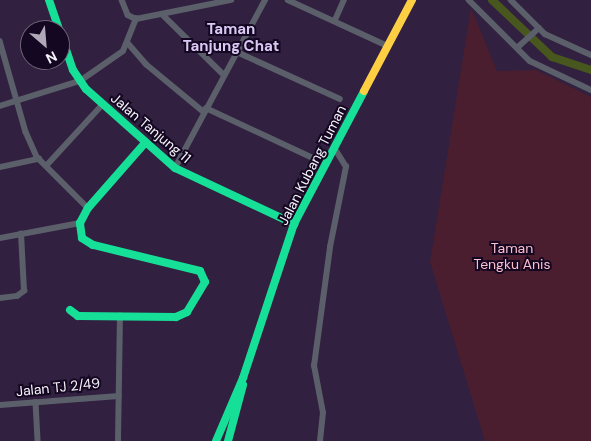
<!DOCTYPE html>
<style>
body{margin:0}
#map{position:relative;width:591px;height:441px;overflow:hidden;background:#312040;font-family:"DM Sans",sans-serif}
div>[style]{position:absolute}
[style*='--x']{left:calc(var(--x)*1px);top:calc(var(--y)*1px);width:calc(var(--w)*1px);rotate:calc(var(--a)*1deg)}
.green>*{inset:0;background:#4a1e2f}
.canal>*{height:8px;margin:-4px;padding:0 4px;transform-origin:4px;border-radius:4px;background:#47571e}
.street>*{height:5.5px;margin:-2.75px;padding:0 2.75px;transform-origin:2.75px;border-radius:2.75px;background:#5b5f6a}
.fast>*{height:8px;margin:-4px;padding:0 4px;transform-origin:4px;border-radius:4px;background:#16e098}
.slow>*{height:8px;margin:-4px;padding:0 4px;transform-origin:4px;border-radius:4px;background:#ffcf43}
span{translate:-50% -50%;white-space:nowrap;text-align:center;line-height:1.15;-webkit-text-stroke:4px #140721;paint-order:stroke}
.street-label{font-size:14px;color:#f5f2f9}
.park-label{font-size:14px;color:#febfcd}
.neighbourhood-label{font-size:15px;color:#dbc9f5;font-weight:700}
.north{position:absolute;left:20px;top:20px;width:50px;height:50px;box-sizing:border-box;background:#140721;border:1px solid #6e6577;border-radius:50%;rotate:153deg;font-size:14px;font-weight:700;line-height:20px;text-align:center;color:#f5f2f9}
.north::after{content:'';display:block;margin:auto;width:18px;height:22px;background:#b0a8b8;clip-path:polygon(50% 0,100% 100%,50% 72%,0 100%)}
</style>
<div id="map">
<div class="green">
<div style="clip-path:polygon(471px 8px,497px 71px,536px 70px,591px 97px,591px 441px,485px 441px,430px 262px)"></div>
</div>
<div class="canal">
<div style="--x:492;--y:0;--w:83;--a:43.5"></div>
<div style="--x:552;--y:57;--w:41;--a:18.4"></div>
</div>
<div class="street">
<div style="--x:122;--y:0;--w:16;--a:68"></div>
<div style="--x:128;--y:15;--w:9;--a:27"></div>
<div style="--x:288;--y:0;--w:110;--a:24.7"></div>
<div style="--x:469;--y:0;--w:86;--a:45"></div>
<div style="--x:530;--y:61;--w:68;--a:25.4"></div>
<div style="--x:511;--y:0;--w:48;--a:45"></div>
<div style="--x:545;--y:34;--w:51;--a:24.5"></div>
<div style="--x:162;--y:14;--w:87;--a:44.5"></div>
<div style="--x:136;--y:19;--w:97;--a:-11.3"></div>
<div style="--x:335;--y:20;--w:22;--a:-66"></div>
<div style="--x:0;--y:41;--w:95;--a:74.1"></div>
<div style="--x:26;--y:132;--w:27;--a:66"></div>
<div style="--x:37;--y:157;--w:72;--a:45"></div>
<div style="--x:128;--y:43;--w:28;--a:49"></div>
<div style="--x:146;--y:64;--w:75;--a:39.6"></div>
<div style="--x:518;--y:47;--w:28;--a:-42"></div>
<div style="--x:237;--y:52;--w:113;--a:24.5"></div>
<div style="--x:0;--y:106;--w:84;--a:-17.4"></div>
<div style="--x:80;--y:81;--w:52;--a:-34.9"></div>
<div style="--x:123;--y:51;--w:35;--a:-68"></div>
<div style="--x:206;--y:108;--w:116;--a:25"></div>
<div style="--x:46;--y:166;--w:84;--a:-47.4"></div>
<div style="--x:0;--y:167;--w:40;--a:-12"></div>
<div style="--x:175;--y:168;--w:191;--a:-61.8"></div>
<div style="--x:0;--y:238;--w:81;--a:-10.6"></div>
<div style="--x:0;--y:298;--w:17;--a:-7"></div>
<div style="--x:17;--y:296;--w:9;--a:-36"></div>
<div style="--x:24;--y:291;--w:57;--a:-93"></div>
<div style="--x:36;--y:402;--w:39;--a:87"></div>
<div style="--x:0;--y:405;--w:119;--a:-4.3"></div>
<div style="--x:118;--y:441;--w:125;--a:-89.1"></div>
<div style="--x:320;--y:441;--w:28;--a:-84"></div>
<div style="--x:323;--y:413;--w:48;--a:-100.8"></div>
<div style="--x:314;--y:366;--w:120;--a:-82.3"></div>
<div style="--x:330;--y:247;--w:82;--a:-78.7"></div>
<div style="--x:346;--y:167;--w:22;--a:-122"></div>
</div>
<div class="fast">
<div style="--x:49;--y:0;--w:74;--a:71.1"></div>
<div style="--x:73;--y:70;--w:23;--a:56"></div>
<div style="--x:86;--y:89;--w:119;--a:41.6"></div>
<div style="--x:175;--y:168;--w:132;--a:25.2"></div>
<div style="--x:70;--y:310;--w:10;--a:37"></div>
<div style="--x:78;--y:316;--w:98;--a:0.6"></div>
<div style="--x:176;--y:317;--w:12;--a:-24"></div>
<div style="--x:187;--y:312;--w:35;--a:-59"></div>
<div style="--x:205;--y:282;--w:12;--a:-114"></div>
<div style="--x:200;--y:271;--w:110;--a:-166.3"></div>
<div style="--x:93;--y:245;--w:13;--a:-148"></div>
<div style="--x:82;--y:238;--w:15;--a:-98"></div>
<div style="--x:80;--y:223;--w:17;--a:-62"></div>
<div style="--x:88;--y:208;--w:86;--a:-48.8"></div>
<div style="--x:216;--y:441;--w:69;--a:-66.8"></div>
<div style="--x:243;--y:378;--w:162;--a:-71.7"></div>
<div style="--x:294;--y:224;--w:150;--a:-62.2"></div>
<div style="--x:228;--y:441;--w:58;--a:-75"></div>
</div>
<div class="slow">
<div style="--x:364;--y:91;--w:103;--a:-62.2"></div>
</div>
<div class="street-label">
<span style="left:151px;top:128px;rotate:40deg">Jalan Tanjung 11</span>
<span style="left:312px;top:165px;rotate:-63deg">Jalan Kubang Tuman</span>
<span style="left:58px;top:387px;rotate:-6deg">Jalan TJ 2/49</span>
</div>
<div class="park-label">
<span style="left:512px;top:256px">Taman<br>Tengku Anis</span>
</div>
<div class="neighbourhood-label">
<span style="left:231px;top:38px">Taman<br>Tanjung Chat</span>
</div>
<div class="north">N</div>
</div>
